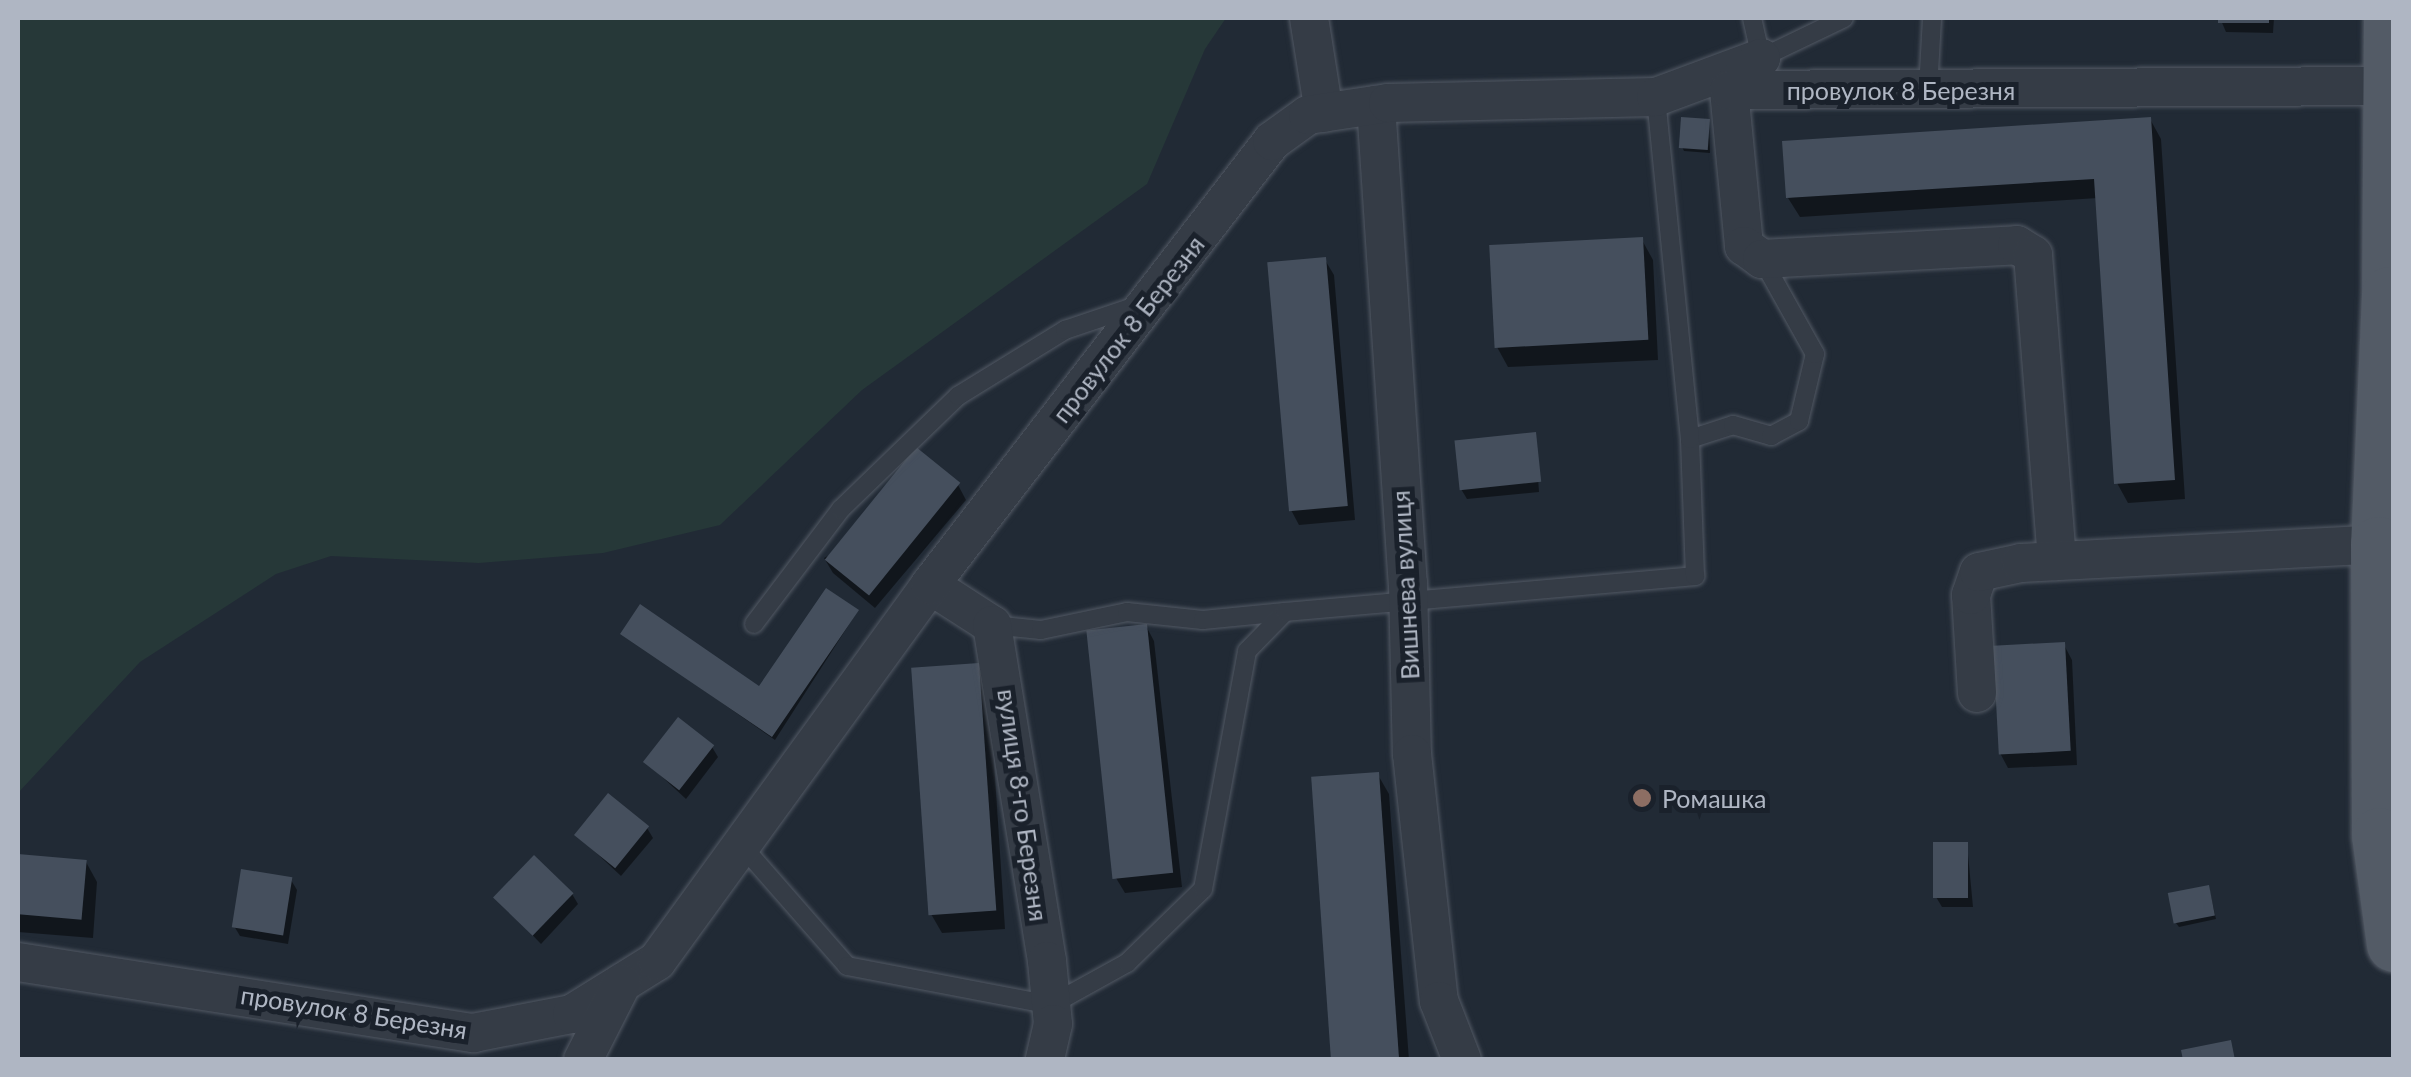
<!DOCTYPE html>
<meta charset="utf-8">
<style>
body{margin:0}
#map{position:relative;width:2411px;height:1077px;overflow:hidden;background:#212a35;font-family:Lato,sans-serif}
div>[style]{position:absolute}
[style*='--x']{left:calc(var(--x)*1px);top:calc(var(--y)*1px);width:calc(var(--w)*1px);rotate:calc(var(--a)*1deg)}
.green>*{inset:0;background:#263838}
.shadow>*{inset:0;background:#0007}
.building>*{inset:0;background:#454f5d;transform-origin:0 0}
.roads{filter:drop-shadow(0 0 2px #525964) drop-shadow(0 0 2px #525964)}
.service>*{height:18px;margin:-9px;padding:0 9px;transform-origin:9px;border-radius:9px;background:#353c46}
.minor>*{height:38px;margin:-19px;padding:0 19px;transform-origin:19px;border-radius:19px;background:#353c46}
.primary>*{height:55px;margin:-27.5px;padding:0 27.5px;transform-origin:27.5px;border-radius:27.5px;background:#535b66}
.dots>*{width:28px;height:28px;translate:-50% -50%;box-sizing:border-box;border:5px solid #1a212b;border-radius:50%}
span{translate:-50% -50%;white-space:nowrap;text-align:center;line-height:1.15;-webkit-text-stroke:10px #1a212b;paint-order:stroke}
.street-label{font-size:25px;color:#afb6c3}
.poi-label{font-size:25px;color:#afb6c3}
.left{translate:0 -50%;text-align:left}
.frame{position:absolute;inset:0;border:20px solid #afb6c3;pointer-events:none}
</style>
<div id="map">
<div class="green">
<div style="clip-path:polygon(18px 18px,1226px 18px,1205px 49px,1147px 184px,862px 390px,720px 525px,603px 553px,479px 563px,331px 556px,276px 574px,140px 662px,18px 793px)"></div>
</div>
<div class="shadow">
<div style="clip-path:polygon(2220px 18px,2274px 18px,2273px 33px,2226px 32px)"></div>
<div style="clip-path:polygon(2150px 119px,2161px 139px,2185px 499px,2128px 503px,2117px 483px,2098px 198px,1800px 217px,1788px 198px)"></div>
<div style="clip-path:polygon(1709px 121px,1710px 153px,1684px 151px,1682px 147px)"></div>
<div style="clip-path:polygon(1642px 240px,1653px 260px,1658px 360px,1508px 367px,1497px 347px)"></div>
<div style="clip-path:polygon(1325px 260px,1334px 275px,1355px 520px,1299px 525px,1291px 510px)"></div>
<div style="clip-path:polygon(1535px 434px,1539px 492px,1467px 499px,1461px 489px)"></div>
<div style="clip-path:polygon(958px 485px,966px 500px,875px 608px,833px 573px,824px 558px)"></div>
<div style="clip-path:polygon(857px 612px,775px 740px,623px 634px,760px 689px)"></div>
<div style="clip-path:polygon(1146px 626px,1154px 641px,1182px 887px,1125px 893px,1116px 878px)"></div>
<div style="clip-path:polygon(2064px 645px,2072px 660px,2077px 765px,2008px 768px,2000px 753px)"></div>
<div style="clip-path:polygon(977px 665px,989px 685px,1005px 929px,942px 933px,931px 914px)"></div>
<div style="clip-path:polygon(712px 747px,718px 757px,686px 799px,646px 762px)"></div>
<div style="clip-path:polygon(1378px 775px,1389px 794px,1409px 1060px,1335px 1060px)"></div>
<div style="clip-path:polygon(647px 828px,653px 838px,621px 876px,576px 834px)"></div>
<div style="clip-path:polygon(1967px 844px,1973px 907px,1942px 907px,1936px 897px)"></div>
<div style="clip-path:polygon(18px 856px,86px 862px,97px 882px,93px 938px,18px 932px)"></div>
<div style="clip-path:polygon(291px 880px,297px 890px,288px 944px,240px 936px,234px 926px)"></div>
<div style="clip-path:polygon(2210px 892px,2216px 919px,2179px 927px,2176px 923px)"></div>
<div style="clip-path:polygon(572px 894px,578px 904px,541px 944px,497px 898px)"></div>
</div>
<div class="building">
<div style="left:2218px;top:18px;width:51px;height:5px"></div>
<div style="left:1681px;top:117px;width:29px;height:31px;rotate:4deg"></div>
<div style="clip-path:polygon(2151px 117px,2175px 480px,2114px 484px,2094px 179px,1786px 198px,1782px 141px)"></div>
<div style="left:1643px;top:237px;width:103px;height:154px;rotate:87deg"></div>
<div style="left:1326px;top:257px;width:250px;height:59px;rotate:85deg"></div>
<div style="left:1536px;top:432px;width:50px;height:82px;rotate:84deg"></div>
<div style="left:916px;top:447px;width:57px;height:145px;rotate:39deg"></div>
<div style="clip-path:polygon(826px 588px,859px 610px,772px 737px,620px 634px,640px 604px,759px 686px)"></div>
<div style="left:1147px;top:624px;width:250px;height:61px;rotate:84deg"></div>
<div style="left:2065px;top:642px;width:109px;height:72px;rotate:87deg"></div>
<div style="left:979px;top:663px;width:248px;height:68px;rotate:86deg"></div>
<div style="left:678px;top:717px;width:46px;height:57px;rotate:38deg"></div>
<div style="left:1379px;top:772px;width:289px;height:68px;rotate:86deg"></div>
<div style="left:608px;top:793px;width:53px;height:54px;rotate:39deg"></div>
<div style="left:1933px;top:842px;width:35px;height:56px"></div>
<div style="left:18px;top:854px;width:69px;height:60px;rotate:5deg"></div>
<div style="left:534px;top:855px;width:55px;height:59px;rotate:44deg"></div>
<div style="left:241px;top:869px;width:52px;height:59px;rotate:9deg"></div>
<div style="left:2209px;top:885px;width:31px;height:42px;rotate:79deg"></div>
<div style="clip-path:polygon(2231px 1040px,2235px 1060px,2183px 1060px,2181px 1050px)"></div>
</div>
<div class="roads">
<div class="service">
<div style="--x:1752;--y:18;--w:41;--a:77.3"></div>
<div style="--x:1761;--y:58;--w:92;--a:-25.7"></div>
<div style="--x:1928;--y:90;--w:72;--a:-86.8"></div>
<div style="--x:1690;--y:439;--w:45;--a:-18"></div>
<div style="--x:1733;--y:425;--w:40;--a:16"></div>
<div style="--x:1771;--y:436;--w:32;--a:-28"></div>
<div style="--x:1799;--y:421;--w:69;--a:-76.6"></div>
<div style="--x:1815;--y:354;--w:109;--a:-119.2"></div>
<div style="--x:754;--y:624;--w:144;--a:-52.9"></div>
<div style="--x:841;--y:509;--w:163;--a:-44"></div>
<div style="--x:958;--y:396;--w:126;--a:-31.7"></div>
<div style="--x:1065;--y:330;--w:75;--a:-18.7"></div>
<div style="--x:992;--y:625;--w:49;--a:5.8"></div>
<div style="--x:1041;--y:630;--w:88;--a:-11.8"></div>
<div style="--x:1127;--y:612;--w:76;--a:6"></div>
<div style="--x:1203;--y:620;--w:82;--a:-5.6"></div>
<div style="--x:743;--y:847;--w:158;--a:48.8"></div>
<div style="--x:847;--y:966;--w:208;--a:10.8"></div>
<div style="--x:1051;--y:1005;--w:87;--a:-28.9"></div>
<div style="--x:1127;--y:963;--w:106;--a:-44.2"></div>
<div style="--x:1203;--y:889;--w:242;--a:-79.5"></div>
<div style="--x:1247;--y:651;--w:54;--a:-45.7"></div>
<div style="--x:1285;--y:612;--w:412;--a:-5"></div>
<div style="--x:1695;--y:576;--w:137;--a:-92.1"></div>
<div style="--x:1690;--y:439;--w:344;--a:-95.7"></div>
</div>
<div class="minor">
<div style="--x:1309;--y:18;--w:96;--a:81"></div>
<div style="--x:1729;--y:90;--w:157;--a:84.5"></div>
<div style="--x:1744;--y:246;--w:22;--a:36"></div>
<div style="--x:1762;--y:259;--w:255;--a:-3.1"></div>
<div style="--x:2017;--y:245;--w:19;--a:32"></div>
<div style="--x:2033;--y:255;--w:307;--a:85.5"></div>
<div style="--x:1376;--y:105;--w:479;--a:86.2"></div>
<div style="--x:1408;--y:583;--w:171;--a:88.7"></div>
<div style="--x:1412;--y:754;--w:248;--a:83.8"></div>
<div style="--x:1439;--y:1001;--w:63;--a:68.7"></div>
<div style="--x:930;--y:585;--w:74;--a:32.8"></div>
<div style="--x:992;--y:625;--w:340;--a:80.7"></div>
<div style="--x:1047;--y:961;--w:63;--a:84.6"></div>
<div style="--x:1053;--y:1024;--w:37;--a:103"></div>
<div style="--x:1977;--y:693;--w:98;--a:-93.5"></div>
<div style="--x:1971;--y:595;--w:24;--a:-71"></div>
<div style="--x:1979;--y:572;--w:43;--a:-12.1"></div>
<div style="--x:2021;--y:563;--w:358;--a:-3"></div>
<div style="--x:18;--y:962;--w:461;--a:8.9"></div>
<div style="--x:473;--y:1033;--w:101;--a:-10.9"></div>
<div style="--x:572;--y:1014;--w:100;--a:-31.9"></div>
<div style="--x:657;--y:961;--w:465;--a:-54"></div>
<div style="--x:930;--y:585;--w:560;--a:-52.39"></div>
<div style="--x:1272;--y:141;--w:44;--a:-35.8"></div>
<div style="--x:1308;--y:115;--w:81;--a:-8.5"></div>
<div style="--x:1388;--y:103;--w:268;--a:-1.3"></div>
<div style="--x:1656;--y:97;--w:112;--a:-20.4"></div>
<div style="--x:1761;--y:58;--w:45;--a:135"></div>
<div style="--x:1729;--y:90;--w:661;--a:-0.35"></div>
<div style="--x:583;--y:1060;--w:86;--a:-63.1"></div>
</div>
<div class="primary">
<div style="--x:2391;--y:18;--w:276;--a:90.4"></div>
<div style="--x:2389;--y:294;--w:250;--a:92.5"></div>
<div style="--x:2378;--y:544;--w:291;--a:89.8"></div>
<div style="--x:2379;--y:835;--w:110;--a:82.2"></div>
</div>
</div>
<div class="dots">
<div style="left:1642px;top:798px;background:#8d6e63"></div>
</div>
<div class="street-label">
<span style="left:1901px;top:90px">провулок 8 Березня</span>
<span style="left:1128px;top:329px;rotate:-52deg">провулок 8 Березня</span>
<span style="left:1405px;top:585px;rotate:-93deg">Вишнева вулиця</span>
<span style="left:1023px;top:805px;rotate:82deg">вулиця 8-го Березня</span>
<span style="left:354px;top:1012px;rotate:9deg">провулок 8 Березня</span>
</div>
<div class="poi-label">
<span class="left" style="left:1662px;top:798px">Ромашка</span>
</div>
<div class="frame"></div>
</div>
